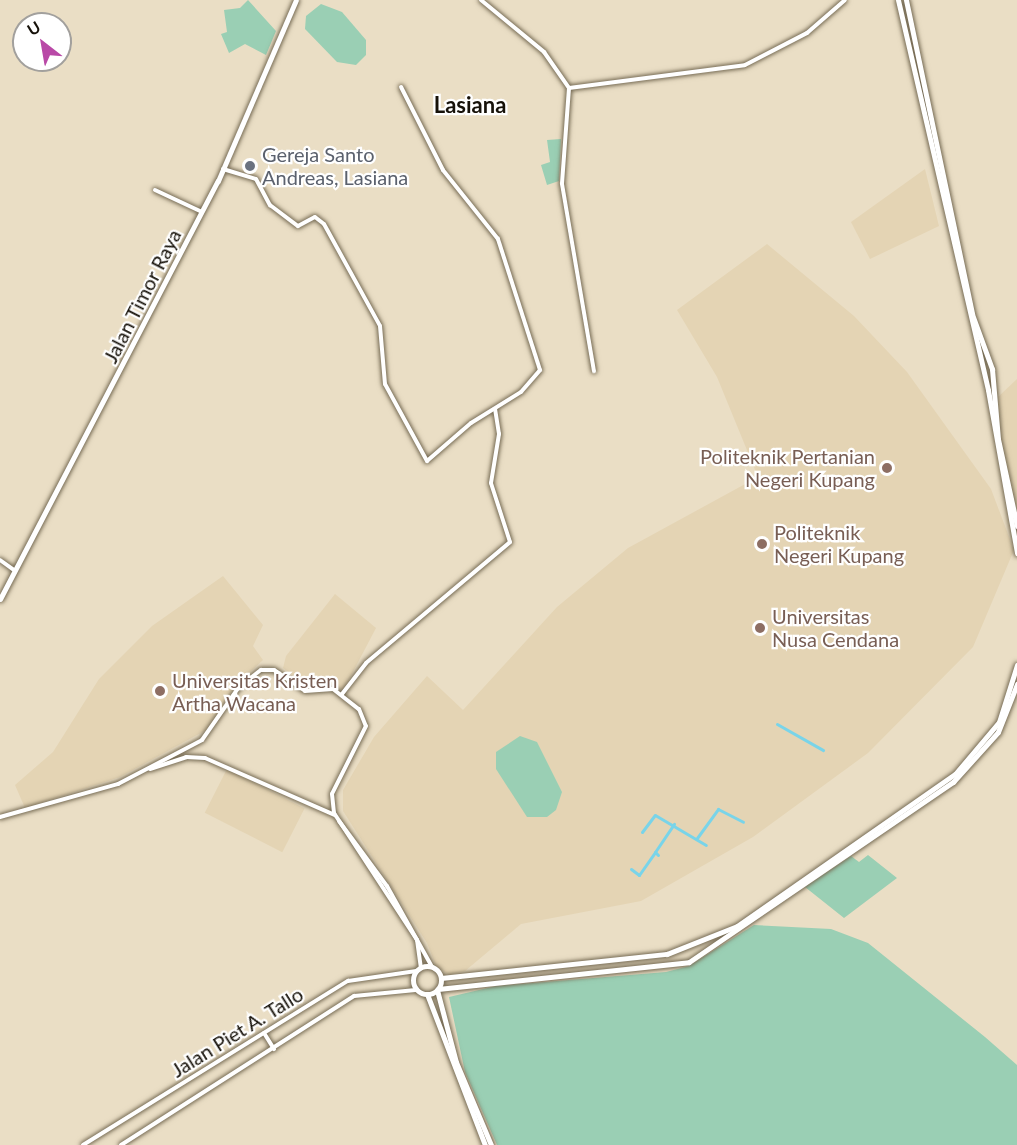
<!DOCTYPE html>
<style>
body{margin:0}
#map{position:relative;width:1017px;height:1145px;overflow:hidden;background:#eadec5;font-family:Lato,sans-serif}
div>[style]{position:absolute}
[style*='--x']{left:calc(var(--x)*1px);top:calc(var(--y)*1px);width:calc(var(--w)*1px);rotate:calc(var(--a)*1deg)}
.built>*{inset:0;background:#e4d4b4;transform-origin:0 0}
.green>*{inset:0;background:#9acfb4}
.canal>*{height:3px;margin:-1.5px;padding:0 1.5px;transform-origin:1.5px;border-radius:1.5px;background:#79d4e9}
.roads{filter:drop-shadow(0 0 2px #766b54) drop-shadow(0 0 2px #766b54)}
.secondary>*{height:4px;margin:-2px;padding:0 2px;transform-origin:2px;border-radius:2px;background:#fff}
.highway>*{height:5px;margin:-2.5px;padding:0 2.5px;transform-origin:2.5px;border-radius:2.5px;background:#fff}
.highway>.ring{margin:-2.5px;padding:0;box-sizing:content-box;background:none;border:5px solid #fff;border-radius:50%}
.dots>*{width:16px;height:16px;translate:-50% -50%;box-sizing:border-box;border:3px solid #fff;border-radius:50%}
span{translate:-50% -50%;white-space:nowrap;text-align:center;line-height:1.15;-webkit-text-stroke:4.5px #fff;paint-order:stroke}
.worship-label{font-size:20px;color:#5b616d}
.left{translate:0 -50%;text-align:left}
.street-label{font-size:20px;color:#161109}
.education-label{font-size:20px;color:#785e54}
.right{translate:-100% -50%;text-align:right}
.quarter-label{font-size:22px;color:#161109;font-weight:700}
.north{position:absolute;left:12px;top:12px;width:60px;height:60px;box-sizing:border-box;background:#fff;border:2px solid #a2a09d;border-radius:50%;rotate:329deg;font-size:16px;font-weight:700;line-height:24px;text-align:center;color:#161109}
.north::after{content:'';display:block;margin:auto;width:21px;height:27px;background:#b949a7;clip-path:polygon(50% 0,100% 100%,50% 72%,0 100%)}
</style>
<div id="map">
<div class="built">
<div style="clip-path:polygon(925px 169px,939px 226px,870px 259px,851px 222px)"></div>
<div style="clip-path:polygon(767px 244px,854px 316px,907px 372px,991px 489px,1014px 550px,973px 647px,868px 753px,753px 837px,641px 901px,521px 924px,465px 971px,449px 975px,436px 966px,427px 943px,343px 811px,343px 790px,374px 737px,427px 676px,463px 710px,557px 607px,628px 548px,758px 477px,717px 377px,677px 310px)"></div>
<div style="clip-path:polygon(1017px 379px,1017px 512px,1000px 440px,998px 397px)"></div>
<div style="clip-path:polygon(223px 576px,263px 625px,253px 646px,263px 660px,235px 686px,208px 729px,120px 777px,25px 808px,15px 785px,53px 752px,99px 679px,152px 626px)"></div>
<div style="clip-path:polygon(335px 594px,376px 628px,344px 689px,306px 685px,283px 668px,286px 656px)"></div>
<div style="left:227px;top:769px;width:87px;height:49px;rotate:27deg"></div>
</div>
<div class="green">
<div style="clip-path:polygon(248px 0,276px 31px,266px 55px,245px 44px,229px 53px,221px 34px,227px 32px,224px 10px,240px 8px)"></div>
<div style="clip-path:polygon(321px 4px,342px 12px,366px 40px,366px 55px,356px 65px,337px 62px,305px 29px,306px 16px)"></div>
<div style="clip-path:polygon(561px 139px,559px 181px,547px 185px,541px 165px,550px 162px,547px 140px)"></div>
<div style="clip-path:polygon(520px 736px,537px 742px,562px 792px,556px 810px,547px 817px,527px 817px,496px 769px,496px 752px)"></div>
<div style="clip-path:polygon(868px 855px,897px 878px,844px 918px,805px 887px,851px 856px,859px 862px)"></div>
<div style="clip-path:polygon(754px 925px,831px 929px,868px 943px,985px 1037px,1017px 1065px,1017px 1145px,497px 1145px,465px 1072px,449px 997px,496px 986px,666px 972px,689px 966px)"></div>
</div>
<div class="canal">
<div style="--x:777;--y:724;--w:53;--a:29.5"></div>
<div style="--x:642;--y:832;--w:21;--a:-53"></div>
<div style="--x:655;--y:815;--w:59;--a:30.5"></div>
<div style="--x:697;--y:838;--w:36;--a:-54"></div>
<div style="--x:718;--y:809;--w:28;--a:27"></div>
<div style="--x:658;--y:855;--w:4;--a:-135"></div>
<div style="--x:655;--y:852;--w:34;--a:-56"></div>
<div style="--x:631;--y:869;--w:10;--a:37"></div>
<div style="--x:639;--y:875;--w:28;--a:-55"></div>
</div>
<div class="roads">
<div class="secondary">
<div style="--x:481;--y:0;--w:82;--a:39.5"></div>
<div style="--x:544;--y:52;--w:44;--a:55.2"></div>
<div style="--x:569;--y:88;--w:96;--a:94.2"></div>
<div style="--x:562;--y:184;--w:190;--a:80.3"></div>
<div style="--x:569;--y:88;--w:177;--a:-7.4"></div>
<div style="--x:745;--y:65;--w:70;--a:-27.3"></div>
<div style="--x:807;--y:33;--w:50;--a:-41"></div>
<div style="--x:223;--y:169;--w:34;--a:17"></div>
<div style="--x:256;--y:179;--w:30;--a:62"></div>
<div style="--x:270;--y:205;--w:35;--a:37"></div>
<div style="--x:298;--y:226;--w:19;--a:-28"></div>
<div style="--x:315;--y:217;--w:11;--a:38"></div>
<div style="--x:324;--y:224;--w:116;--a:61.2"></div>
<div style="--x:380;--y:326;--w:58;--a:85.1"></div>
<div style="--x:385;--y:384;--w:88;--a:61.4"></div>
<div style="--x:427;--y:461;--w:58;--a:-40.8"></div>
<div style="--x:471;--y:423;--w:59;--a:-31.8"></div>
<div style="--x:521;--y:392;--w:29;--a:-49"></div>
<div style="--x:540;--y:370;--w:138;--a:-107.8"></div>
<div style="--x:498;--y:239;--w:88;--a:-128.6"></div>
<div style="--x:443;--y:170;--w:93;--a:-116.8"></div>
<div style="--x:155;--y:190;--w:52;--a:25.1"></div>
<div style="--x:0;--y:560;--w:17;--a:36"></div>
<div style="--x:342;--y:694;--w:39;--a:-52"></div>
<div style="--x:366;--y:663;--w:188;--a:-40"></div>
<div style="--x:510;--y:542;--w:62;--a:-107.9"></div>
<div style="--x:491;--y:483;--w:50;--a:-80.7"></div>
<div style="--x:499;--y:434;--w:25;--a:-99"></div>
<div style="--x:150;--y:769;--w:38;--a:-18"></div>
<div style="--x:186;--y:757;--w:19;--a:3"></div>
<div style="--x:205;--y:758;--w:142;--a:23.7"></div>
<div style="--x:0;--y:817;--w:123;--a:-15.6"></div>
<div style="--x:118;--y:784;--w:95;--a:-27.6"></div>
<div style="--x:202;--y:740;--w:65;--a:-55.1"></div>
<div style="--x:239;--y:687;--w:28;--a:-38"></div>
<div style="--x:261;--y:670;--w:13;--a:0"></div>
<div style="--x:274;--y:670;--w:37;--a:34"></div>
<div style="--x:305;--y:691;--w:28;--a:-4"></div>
<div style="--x:333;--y:689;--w:33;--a:38"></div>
<div style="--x:359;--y:709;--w:18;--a:68"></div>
<div style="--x:366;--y:726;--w:76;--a:116.6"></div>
<div style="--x:332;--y:794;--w:19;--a:84"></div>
<div style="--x:334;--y:813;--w:152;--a:56.8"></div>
<div style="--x:417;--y:940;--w:27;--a:82"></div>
<div style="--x:339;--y:821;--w:81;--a:53.6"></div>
<div style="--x:387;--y:886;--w:93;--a:60.9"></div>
<div style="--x:264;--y:1033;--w:19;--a:58"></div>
<div style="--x:83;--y:1145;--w:312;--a:-31.8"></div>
<div style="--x:348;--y:981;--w:69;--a:-8.4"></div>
<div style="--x:121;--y:1145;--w:277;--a:-32.6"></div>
<div style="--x:354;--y:996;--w:62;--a:-5.5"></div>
</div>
<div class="highway">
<div style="--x:898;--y:0;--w:400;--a:77"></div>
<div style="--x:988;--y:390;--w:166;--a:79.9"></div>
<div style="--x:906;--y:0;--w:321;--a:78.1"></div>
<div style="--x:972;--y:314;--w:59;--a:70"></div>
<div style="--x:992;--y:369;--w:70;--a:85.1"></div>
<div style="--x:998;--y:439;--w:89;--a:77.7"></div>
<div style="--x:0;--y:599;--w:471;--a:-62.5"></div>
<div style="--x:218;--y:181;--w:197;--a:-66.7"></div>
<div class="ring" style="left:413px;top:966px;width:23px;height:23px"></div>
<div style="--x:441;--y:978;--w:227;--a:-6.1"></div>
<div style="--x:667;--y:954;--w:75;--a:-21.8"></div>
<div style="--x:737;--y:926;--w:266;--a:-34.9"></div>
<div style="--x:955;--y:774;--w:68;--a:-49.8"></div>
<div style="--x:999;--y:722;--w:60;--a:-72.5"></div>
<div style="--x:438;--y:989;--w:252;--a:-6.1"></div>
<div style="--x:689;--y:962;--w:320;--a:-34.3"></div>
<div style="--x:953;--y:782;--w:67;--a:-48"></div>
<div style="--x:998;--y:732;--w:52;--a:-68.4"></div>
<div style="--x:437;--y:990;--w:74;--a:75.2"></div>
<div style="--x:456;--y:1062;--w:90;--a:67.1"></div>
<div style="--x:427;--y:994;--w:162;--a:69"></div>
</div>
</div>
<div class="dots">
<div style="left:250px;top:166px;background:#6b7280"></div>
<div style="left:887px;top:468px;background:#8d6e63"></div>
<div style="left:762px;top:544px;background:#8d6e63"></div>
<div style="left:760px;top:628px;background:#8d6e63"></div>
<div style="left:160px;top:691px;background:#8d6e63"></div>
</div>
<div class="worship-label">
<span class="left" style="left:262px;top:166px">Gereja Santo<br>Andreas, Lasiana</span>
</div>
<div class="street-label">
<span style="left:142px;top:296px;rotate:-63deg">Jalan Timor Raya</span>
<span style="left:237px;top:1032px;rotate:-32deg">Jalan Piet A. Tallo</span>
</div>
<div class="education-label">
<span class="right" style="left:875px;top:468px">Politeknik Pertanian<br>Negeri Kupang</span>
<span class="left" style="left:774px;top:544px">Politeknik<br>Negeri Kupang</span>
<span class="left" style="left:772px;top:628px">Universitas<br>Nusa Cendana</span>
<span class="left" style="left:172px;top:692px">Universitas Kristen<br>Artha Wacana</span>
</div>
<div class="quarter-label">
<span style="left:470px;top:105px">Lasiana</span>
</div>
<div class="north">U</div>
</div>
